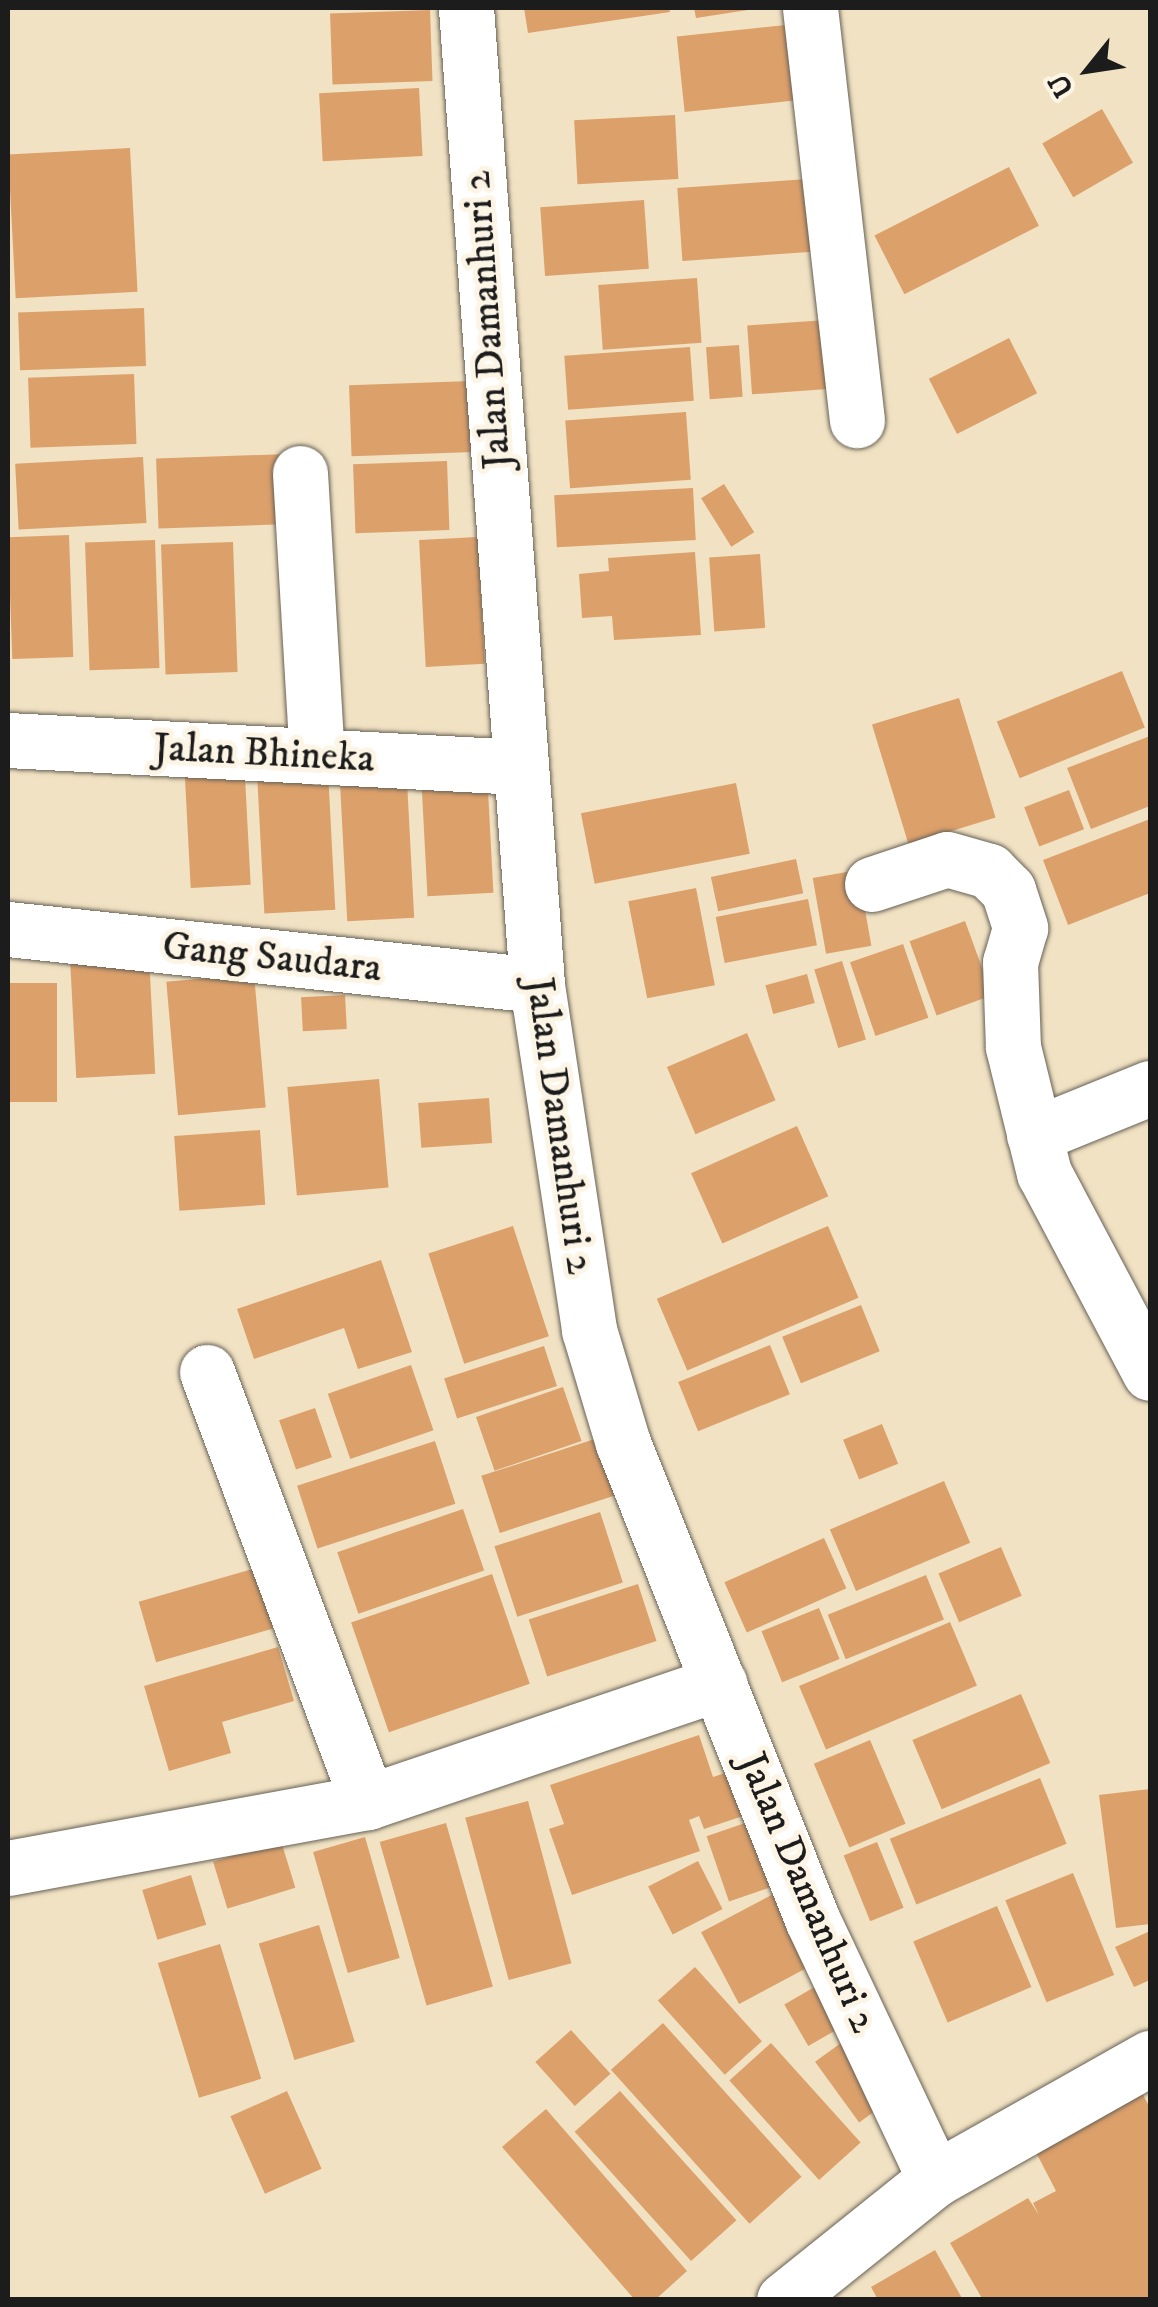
<!DOCTYPE html>
<style>
body{margin:0}
#map{position:relative;width:1158px;height:2307px;overflow:hidden;background:#f1e2c3;font-family:"IM FELL DW Pica",serif}
div>[style]{position:absolute}
[style*='--x']{left:calc(var(--x)*1px);top:calc(var(--y)*1px);width:calc(var(--w)*1px);rotate:calc(var(--a)*1deg)}
.building>*{inset:0;background:#dca06b;transform-origin:0 0}
.roads{filter:drop-shadow(0 0 2px #676156) drop-shadow(0 0 2px #676156)}
.minor>*{height:55px;margin:-27.5px;padding:0 27.5px;transform-origin:27.5px;border-radius:27.5px;background:#fff}
.tertiary>*{height:55px;margin:-27.5px;padding:0 27.5px;transform-origin:27.5px;border-radius:27.5px;background:#fff}
span{translate:-50% -50%;white-space:nowrap;text-align:center;line-height:1.15;-webkit-text-stroke:10px #fcf5e5;paint-order:stroke}
.street-label{font-size:40px;color:#1c1c1c}
.frame{position:absolute;inset:0;border:10px solid #1c1c1c;pointer-events:none}
.north{position:absolute;left:1038px;top:20px;width:100px;height:100px;-webkit-text-stroke:8px #fcf5e5;paint-order:stroke;rotate:240deg;font-size:28px;font-weight:700;line-height:40px;text-align:center;color:#1c1c1c}
.north::after{content:'';display:block;margin:auto;width:35px;height:45px;background:#1c1c1c;clip-path:polygon(50% 0,100% 100%,50% 72%,0 100%)}
</style>
<div id="map">
<div class="building">
<div style="clip-path:polygon(524px 8px,669px 8px,670px 12px,528px 33px)"></div>
<div style="clip-path:polygon(694px 8px,748px 8px,748px 10px,696px 18px)"></div>
<div style="left:430px;top:10px;width:71px;height:100px;rotate:88deg"></div>
<div style="left:805px;top:23px;width:76px;height:129px;rotate:84deg"></div>
<div style="left:419px;top:88px;width:68px;height:100px;rotate:87deg"></div>
<div style="left:1102px;top:109px;width:62px;height:69px;rotate:60deg"></div>
<div style="left:675px;top:115px;width:64px;height:101px;rotate:87deg"></div>
<div style="left:130px;top:148px;width:144px;height:122px;rotate:87deg"></div>
<div style="left:1009px;top:167px;width:66px;height:151px;rotate:63deg"></div>
<div style="left:807px;top:179px;width:73px;height:130px;rotate:86deg"></div>
<div style="left:644px;top:200px;width:69px;height:104px;rotate:86deg"></div>
<div style="left:697px;top:278px;width:65px;height:99px;rotate:86deg"></div>
<div style="left:144px;top:308px;width:58px;height:126px;rotate:88deg"></div>
<div style="left:826px;top:320px;width:69px;height:79px;rotate:86deg"></div>
<div style="left:1009px;top:338px;width:62px;height:90px;rotate:63deg"></div>
<div style="left:739px;top:345px;width:52px;height:33px;rotate:86deg"></div>
<div style="left:690px;top:347px;width:54px;height:126px;rotate:86deg"></div>
<div style="left:134px;top:374px;width:70px;height:106px;rotate:88deg"></div>
<div style="left:471px;top:381px;width:71px;height:122px;rotate:88deg"></div>
<div style="left:686px;top:412px;width:68px;height:121px;rotate:86deg"></div>
<div style="left:287px;top:454px;width:70px;height:131px;rotate:88deg"></div>
<div style="left:143px;top:457px;width:66px;height:128px;rotate:87deg"></div>
<div style="left:447px;top:461px;width:69px;height:94px;rotate:88deg"></div>
<div style="left:724px;top:484px;width:57px;height:27px;rotate:58deg"></div>
<div style="left:693px;top:488px;width:52px;height:139px;rotate:87deg"></div>
<div style="left:69px;top:535px;width:122px;height:61px;rotate:88deg"></div>
<div style="left:478px;top:537px;width:127px;height:59px;rotate:87deg"></div>
<div style="left:155px;top:540px;width:128px;height:70px;rotate:88deg"></div>
<div style="left:233px;top:542px;width:130px;height:72px;rotate:88deg"></div>
<div style="clip-path:polygon(695px 552px,701px 635px,614px 640px,612px 616px,582px 618px,579px 574px,609px 571px,608px 558px)"></div>
<div style="left:760px;top:554px;width:74px;height:51px;rotate:86deg"></div>
<div style="left:1122px;top:671px;width:61px;height:135px;rotate:68deg"></div>
<div style="left:959px;top:698px;width:125px;height:91px;rotate:73deg"></div>
<div style="clip-path:polygon(1150px 736px,1150px 806px,1091px 829px,1067px 768px)"></div>
<div style="left:244px;top:758px;width:127px;height:60px;rotate:87deg"></div>
<div style="left:328px;top:771px;width:139px;height:71px;rotate:87deg"></div>
<div style="left:487px;top:771px;width:122px;height:66px;rotate:87deg"></div>
<div style="left:407px;top:781px;width:137px;height:67px;rotate:87deg"></div>
<div style="left:736px;top:783px;width:72px;height:158px;rotate:79deg"></div>
<div style="left:1069px;top:790px;width:42px;height:48px;rotate:69deg"></div>
<div style="clip-path:polygon(1150px 819px,1150px 893px,1068px 925px,1043px 860px)"></div>
<div style="left:796px;top:859px;width:35px;height:87px;rotate:78deg"></div>
<div style="left:858px;top:870px;width:77px;height:46px;rotate:80deg"></div>
<div style="left:696px;top:888px;width:99px;height:69px;rotate:79deg"></div>
<div style="left:808px;top:899px;width:47px;height:94px;rotate:79deg"></div>
<div style="left:965px;top:921px;width:79px;height:59px;rotate:70deg"></div>
<div style="left:903px;top:944px;width:78px;height:56px;rotate:71deg"></div>
<div style="left:149px;top:956px;width:118px;height:79px;rotate:87deg"></div>
<div style="left:842px;top:961px;width:82px;height:29px;rotate:73deg"></div>
<div style="left:254px;top:974px;width:134px;height:88px;rotate:85deg"></div>
<div style="left:807px;top:974px;width:30px;height:43px;rotate:75deg"></div>
<div style="left:8px;top:983px;width:49px;height:119px"></div>
<div style="left:345px;top:995px;width:34px;height:44px;rotate:87deg"></div>
<div style="left:747px;top:1033px;width:73px;height:87px;rotate:67deg"></div>
<div style="left:379px;top:1079px;width:109px;height:92px;rotate:85deg"></div>
<div style="left:489px;top:1098px;width:45px;height:71px;rotate:86deg"></div>
<div style="left:797px;top:1126px;width:77px;height:116px;rotate:66deg"></div>
<div style="left:260px;top:1130px;width:75px;height:86px;rotate:86deg"></div>
<div style="left:513px;top:1226px;width:116px;height:89px;rotate:72deg"></div>
<div style="left:828px;top:1226px;width:78px;height:186px;rotate:67deg"></div>
<div style="clip-path:polygon(381px 1260px,412px 1352px,358px 1369px,344px 1328px,254px 1359px,237px 1309px)"></div>
<div style="left:861px;top:1305px;width:50px;height:85px;rotate:68deg"></div>
<div style="left:770px;top:1345px;width:53px;height:99px;rotate:68deg"></div>
<div style="left:544px;top:1346px;width:42px;height:105px;rotate:72deg"></div>
<div style="left:411px;top:1365px;width:69px;height:88px;rotate:71deg"></div>
<div style="left:563px;top:1387px;width:57px;height:92px;rotate:71deg"></div>
<div style="left:315px;top:1408px;width:52px;height:38px;rotate:71deg"></div>
<div style="left:882px;top:1424px;width:43px;height:42px;rotate:68deg"></div>
<div style="left:604px;top:1436px;width:60px;height:129px;rotate:72deg"></div>
<div style="left:435px;top:1441px;width:66px;height:145px;rotate:72deg"></div>
<div style="left:944px;top:1481px;width:67px;height:124px;rotate:67deg"></div>
<div style="left:463px;top:1509px;width:65px;height:133px;rotate:71deg"></div>
<div style="left:600px;top:1512px;width:74px;height:111px;rotate:72deg"></div>
<div style="left:824px;top:1538px;width:55px;height:109px;rotate:66deg"></div>
<div style="left:1001px;top:1547px;width:53px;height:68px;rotate:67deg"></div>
<div style="left:256px;top:1568px;width:63px;height:122px;rotate:74deg"></div>
<div style="left:492px;top:1574px;width:116px;height:149px;rotate:71deg"></div>
<div style="left:926px;top:1575px;width:48px;height:106px;rotate:68deg"></div>
<div style="left:638px;top:1584px;width:60px;height:115px;rotate:72deg"></div>
<div style="left:819px;top:1608px;width:55px;height:62px;rotate:68deg"></div>
<div style="left:950px;top:1622px;width:69px;height:164px;rotate:67deg"></div>
<div style="clip-path:polygon(278px 1647px,294px 1701px,222px 1722px,231px 1753px,169px 1771px,144px 1686px)"></div>
<div style="left:1021px;top:1694px;width:75px;height:118px;rotate:67deg"></div>
<div style="clip-path:polygon(699px 1735px,713px 1777px,728px 1772px,743px 1816px,704px 1829px,699px 1816px,689px 1820px,700px 1851px,572px 1895px,549px 1829px,564px 1824px,550px 1785px)"></div>
<div style="left:870px;top:1740px;width:91px;height:61px;rotate:67deg"></div>
<div style="left:1040px;top:1778px;width:71px;height:162px;rotate:68deg"></div>
<div style="clip-path:polygon(1150px 1789px,1150px 1924px,1116px 1928px,1099px 1795px)"></div>
<div style="left:528px;top:1801px;width:168px;height:65px;rotate:75deg"></div>
<div style="left:751px;top:1821px;width:69px;height:47px;rotate:71deg"></div>
<div style="left:446px;top:1823px;width:170px;height:69px;rotate:74deg"></div>
<div style="left:365px;top:1837px;width:126px;height:54px;rotate:74deg"></div>
<div style="left:281px;top:1841px;width:49px;height:71px;rotate:73deg"></div>
<div style="left:877px;top:1842px;width:71px;height:36px;rotate:68deg"></div>
<div style="left:698px;top:1861px;width:54px;height:56px;rotate:63deg"></div>
<div style="left:1073px;top:1873px;width:110px;height:73px;rotate:68deg"></div>
<div style="left:191px;top:1875px;width:52px;height:51px;rotate:73deg"></div>
<div style="left:777px;top:1892px;width:81px;height:86px;rotate:62deg"></div>
<div style="left:997px;top:1906px;width:88px;height:91px;rotate:67deg"></div>
<div style="left:319px;top:1925px;width:122px;height:63px;rotate:73deg"></div>
<div style="clip-path:polygon(1150px 1931px,1150px 1980px,1134px 1987px,1115px 1947px)"></div>
<div style="left:220px;top:1944px;width:141px;height:65px;rotate:73deg"></div>
<div style="left:695px;top:1967px;width:100px;height:50px;rotate:48deg"></div>
<div style="left:825px;top:1981px;width:48px;height:47px;rotate:60deg"></div>
<div style="left:663px;top:2023px;width:207px;height:70px;rotate:48deg"></div>
<div style="left:571px;top:2030px;width:59px;height:48px;rotate:48deg"></div>
<div style="left:845px;top:2040px;width:75px;height:37px;rotate:54deg"></div>
<div style="left:771px;top:2043px;width:134px;height:56px;rotate:48deg"></div>
<div style="clip-path:polygon(1133px 2076px,1150px 2108px,1150px 2300px,983px 2300px,950px 2243px,1028px 2198px,1039px 2215px,1033px 2203px,1056px 2191px,1026px 2133px)"></div>
<div style="left:287px;top:2091px;width:85px;height:62px;rotate:66deg"></div>
<div style="left:620px;top:2091px;width:174px;height:61px;rotate:48deg"></div>
<div style="clip-path:polygon(546px 2109px,687px 2271px,655px 2300px,635px 2300px,502px 2147px)"></div>
<div style="clip-path:polygon(935px 2250px,963px 2300px,878px 2300px,871px 2287px)"></div>
</div>
<div class="roads">
<div class="minor">
<div style="--x:466;--y:8;--w:980;--a:85.84"></div>
<div style="--x:537;--y:985;--w:349;--a:81.4"></div>
<div style="--x:589;--y:1330;--w:118;--a:73.3"></div>
<div style="--x:623;--y:1443;--w:512;--a:68.34"></div>
<div style="--x:812;--y:1919;--w:288;--a:64.7"></div>
<div style="--x:810;--y:8;--w:415;--a:83.5"></div>
<div style="--x:300;--y:473;--w:284;--a:86.6"></div>
<div style="--x:8;--y:740;--w:513;--a:3.02"></div>
<div style="--x:872;--y:884;--w:79;--a:-18.4"></div>
<div style="--x:947;--y:859;--w:44;--a:15.9"></div>
<div style="--x:989;--y:871;--w:27;--a:45"></div>
<div style="--x:1008;--y:890;--w:40;--a:72"></div>
<div style="--x:1020;--y:928;--w:35;--a:106"></div>
<div style="--x:1010;--y:962;--w:85;--a:88"></div>
<div style="--x:1013;--y:1047;--w:130;--a:76.2"></div>
<div style="--x:1044;--y:1173;--w:226;--a:62.1"></div>
<div style="--x:8;--y:929;--w:532;--a:6.04"></div>
<div style="--x:1034;--y:1135;--w:125;--a:-22.1"></div>
<div style="--x:207;--y:1372;--w:459;--a:69.5"></div>
<div style="--x:8;--y:1868;--w:366;--a:-10.4"></div>
<div style="--x:368;--y:1802;--w:371;--a:-18.7"></div>
</div>
<div class="tertiary">
<div style="--x:784;--y:2300;--w:193;--a:-38.7"></div>
<div style="--x:935;--y:2179;--w:247;--a:-29.4"></div>
</div>
</div>
<div class="street-label">
<span style="left:488px;top:320px;rotate:-94deg">Jalan Damanhuri 2</span>
<span style="left:264px;top:754px;rotate:3deg">Jalan Bhineka</span>
<span style="left:272px;top:958px;rotate:6deg">Gang Saudara</span>
<span style="left:559px;top:1126px;rotate:82deg">Jalan Damanhuri 2</span>
<span style="left:807px;top:1893px;rotate:67deg">Jalan Damanhuri 2</span>
</div>
<div class="frame"></div>
<div class="north">U</div>
</div>
